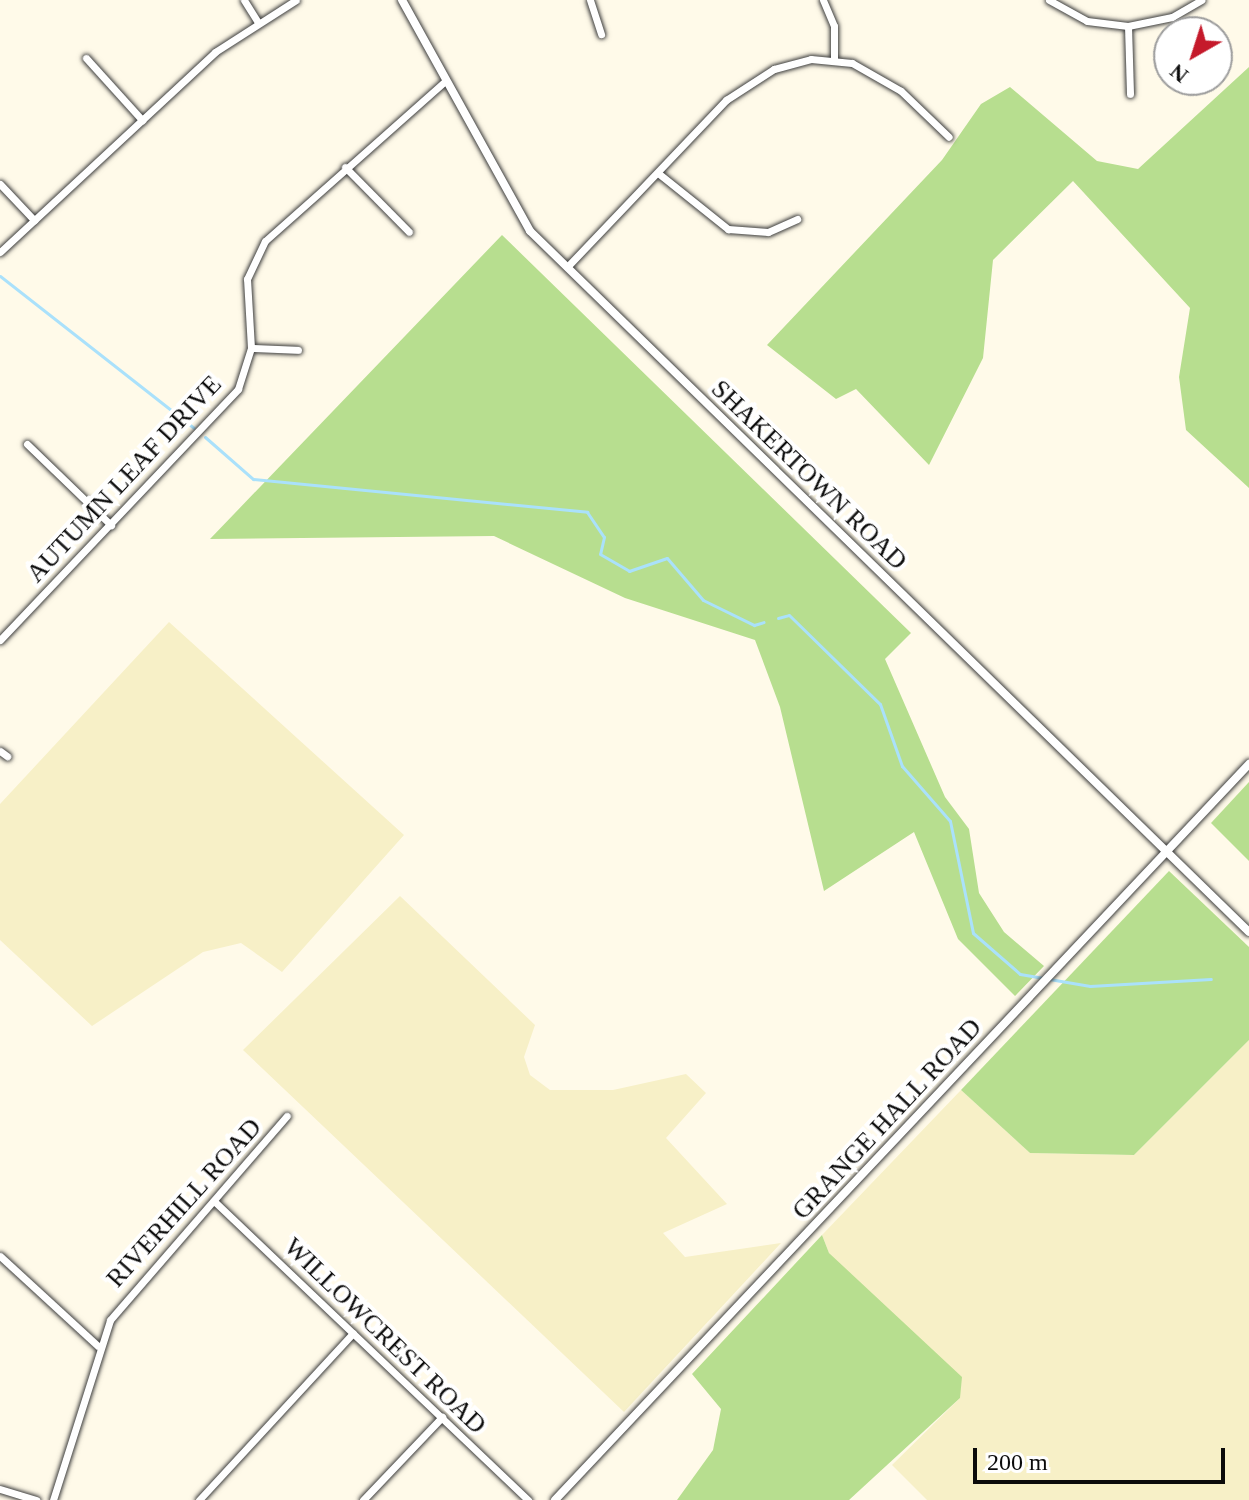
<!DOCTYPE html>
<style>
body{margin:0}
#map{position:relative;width:1249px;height:1500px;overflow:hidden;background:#fffae9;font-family:Georgia,serif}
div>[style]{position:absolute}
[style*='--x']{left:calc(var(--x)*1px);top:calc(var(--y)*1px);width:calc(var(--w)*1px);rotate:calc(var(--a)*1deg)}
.farmland>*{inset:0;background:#f7f0c7}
.forest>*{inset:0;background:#b7de8f}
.stream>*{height:3px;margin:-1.5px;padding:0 1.5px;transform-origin:1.5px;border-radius:1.5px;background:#aae1fb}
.roads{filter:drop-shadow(0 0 2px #3e3e3e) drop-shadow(0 0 2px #3e3e3e)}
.minor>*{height:7px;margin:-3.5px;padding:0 3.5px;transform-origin:3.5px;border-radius:3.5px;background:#fff}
.tertiary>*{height:8px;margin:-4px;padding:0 4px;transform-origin:4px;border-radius:4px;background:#fff}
span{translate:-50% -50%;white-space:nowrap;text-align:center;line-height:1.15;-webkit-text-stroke:8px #fff;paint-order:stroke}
.street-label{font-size:26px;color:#0b0b0b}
.north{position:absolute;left:1153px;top:16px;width:80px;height:80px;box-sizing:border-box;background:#fff;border:2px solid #9d9d9d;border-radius:50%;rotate:219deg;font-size:22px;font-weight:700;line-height:32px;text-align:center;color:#0b0b0b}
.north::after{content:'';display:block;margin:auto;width:28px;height:36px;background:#c51a2b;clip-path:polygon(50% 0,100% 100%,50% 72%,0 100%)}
.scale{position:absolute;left:973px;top:1448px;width:252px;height:36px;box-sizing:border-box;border:4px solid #0b0b0b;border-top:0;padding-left:10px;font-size:24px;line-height:28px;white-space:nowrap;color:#0b0b0b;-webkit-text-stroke:6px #fff;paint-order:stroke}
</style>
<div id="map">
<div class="farmland">
<div style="clip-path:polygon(169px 622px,404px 835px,282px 972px,241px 943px,203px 952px,92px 1026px,0 940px,0 804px)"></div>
<div style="clip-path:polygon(400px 896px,535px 1025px,524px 1057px,530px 1075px,550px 1090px,613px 1090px,686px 1074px,706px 1093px,666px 1138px,727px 1204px,663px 1233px,685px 1257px,781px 1243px,624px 1412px,243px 1050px)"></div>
<div style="clip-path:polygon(1249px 1040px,1249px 1500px,927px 1500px,892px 1465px,960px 1398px,829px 1253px,822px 1235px,961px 1090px,1030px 1153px,1134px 1155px)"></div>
</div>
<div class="forest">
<div style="clip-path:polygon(1249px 67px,1249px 488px,1186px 430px,1179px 377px,1190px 308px,1073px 181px,993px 260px,983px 358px,929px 465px,856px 389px,836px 399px,767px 345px,942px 160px,981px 104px,1010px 87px,1097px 161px,1138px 169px)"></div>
<div style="clip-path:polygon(502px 235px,911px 633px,885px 659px,945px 797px,969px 829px,979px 893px,1004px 932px,1044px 966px,1015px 996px,958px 939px,914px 832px,824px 891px,780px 707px,755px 640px,625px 598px,494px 536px,210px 539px)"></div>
<div style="clip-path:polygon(1249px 782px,1249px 861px,1211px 823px)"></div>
<div style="clip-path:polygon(1169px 871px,1249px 947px,1249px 1040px,1134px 1155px,1030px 1153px,961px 1090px)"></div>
<div style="clip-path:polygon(822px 1235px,829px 1253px,962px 1377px,960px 1398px,849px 1500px,677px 1500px,713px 1450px,721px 1409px,692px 1374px)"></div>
</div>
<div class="stream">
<div style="--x:0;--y:276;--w:246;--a:38.1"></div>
<div style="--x:205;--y:437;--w:64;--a:41.2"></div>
<div style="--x:253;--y:479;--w:336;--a:5.6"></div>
<div style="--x:587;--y:512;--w:30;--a:56"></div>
<div style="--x:604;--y:537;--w:17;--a:103"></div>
<div style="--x:600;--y:554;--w:34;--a:30"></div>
<div style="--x:629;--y:571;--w:40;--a:-18.9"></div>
<div style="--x:667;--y:558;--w:55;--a:49.4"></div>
<div style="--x:703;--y:600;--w:57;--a:26.1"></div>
<div style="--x:754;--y:625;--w:10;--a:-17"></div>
<div style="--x:778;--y:618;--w:11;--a:-15"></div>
<div style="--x:789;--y:615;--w:127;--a:44.4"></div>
<div style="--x:880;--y:704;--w:66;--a:70.5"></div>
<div style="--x:902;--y:766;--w:73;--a:48.9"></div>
<div style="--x:950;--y:821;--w:114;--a:78.4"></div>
<div style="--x:973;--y:933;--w:62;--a:41.1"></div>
<div style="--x:1020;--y:974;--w:71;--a:9.7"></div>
<div style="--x:1090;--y:986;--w:121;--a:-3.3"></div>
</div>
<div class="roads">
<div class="minor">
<div style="--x:244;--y:0;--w:25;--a:58"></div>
<div style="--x:590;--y:0;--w:36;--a:72"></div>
<div style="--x:823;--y:0;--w:28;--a:67"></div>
<div style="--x:834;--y:26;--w:33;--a:90"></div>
<div style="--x:1049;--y:0;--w:43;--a:28.9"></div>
<div style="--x:1087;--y:21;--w:41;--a:7"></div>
<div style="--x:1128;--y:26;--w:45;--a:-11.6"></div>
<div style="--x:1172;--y:17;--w:34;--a:-30"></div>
<div style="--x:1128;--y:26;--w:68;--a:88.3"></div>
<div style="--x:86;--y:58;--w:84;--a:47.9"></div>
<div style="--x:345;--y:167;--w:91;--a:45.4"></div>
<div style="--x:658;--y:173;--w:90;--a:38.7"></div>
<div style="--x:728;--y:229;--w:40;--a:4.3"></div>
<div style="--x:768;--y:232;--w:32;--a:-24"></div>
<div style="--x:0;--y:184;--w:50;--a:46.6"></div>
<div style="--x:0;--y:252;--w:294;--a:-42.9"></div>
<div style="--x:215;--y:52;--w:96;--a:-32.7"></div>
<div style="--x:567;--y:267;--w:231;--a:-46.4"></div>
<div style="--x:726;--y:100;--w:57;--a:-32.9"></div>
<div style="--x:774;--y:69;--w:38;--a:-15"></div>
<div style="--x:811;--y:59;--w:41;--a:5.6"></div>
<div style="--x:852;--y:63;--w:56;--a:29.7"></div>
<div style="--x:901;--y:91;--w:66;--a:43.8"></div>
<div style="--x:251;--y:348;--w:47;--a:2.4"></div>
<div style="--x:27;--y:444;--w:117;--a:44"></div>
<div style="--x:0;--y:640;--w:346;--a:-46.5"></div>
<div style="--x:238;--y:389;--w:43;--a:-72.4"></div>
<div style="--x:251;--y:348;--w:69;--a:-93.3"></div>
<div style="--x:247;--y:279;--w:42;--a:-64.7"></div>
<div style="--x:265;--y:241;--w:241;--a:-41.6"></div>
<div style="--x:0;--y:751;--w:9;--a:36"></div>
<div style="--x:214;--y:1201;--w:434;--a:43.6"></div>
<div style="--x:0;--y:1256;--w:133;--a:42.6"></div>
<div style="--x:0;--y:1489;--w:38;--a:17"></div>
<div style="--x:53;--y:1500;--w:189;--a:-72.4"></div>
<div style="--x:110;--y:1320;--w:270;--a:-49.1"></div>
<div style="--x:199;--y:1500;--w:227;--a:-47.3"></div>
<div style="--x:363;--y:1500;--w:115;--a:-46.4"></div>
</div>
<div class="tertiary">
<div style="--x:402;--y:0;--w:264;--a:61"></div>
<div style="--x:530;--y:231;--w:1004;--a:44.27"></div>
<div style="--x:555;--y:1500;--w:1012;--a:-46.68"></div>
</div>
</div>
<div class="street-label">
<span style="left:809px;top:475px;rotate:44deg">SHAKERTOWN ROAD</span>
<span style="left:124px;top:479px;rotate:-47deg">AUTUMN LEAF DRIVE</span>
<span style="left:887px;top:1119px;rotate:-47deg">GRANGE HALL ROAD</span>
<span style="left:184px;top:1203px;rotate:-48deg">RIVERHILL ROAD</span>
<span style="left:385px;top:1336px;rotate:44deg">WILLOWCREST ROAD</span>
</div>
<div class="north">N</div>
<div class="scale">200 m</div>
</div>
